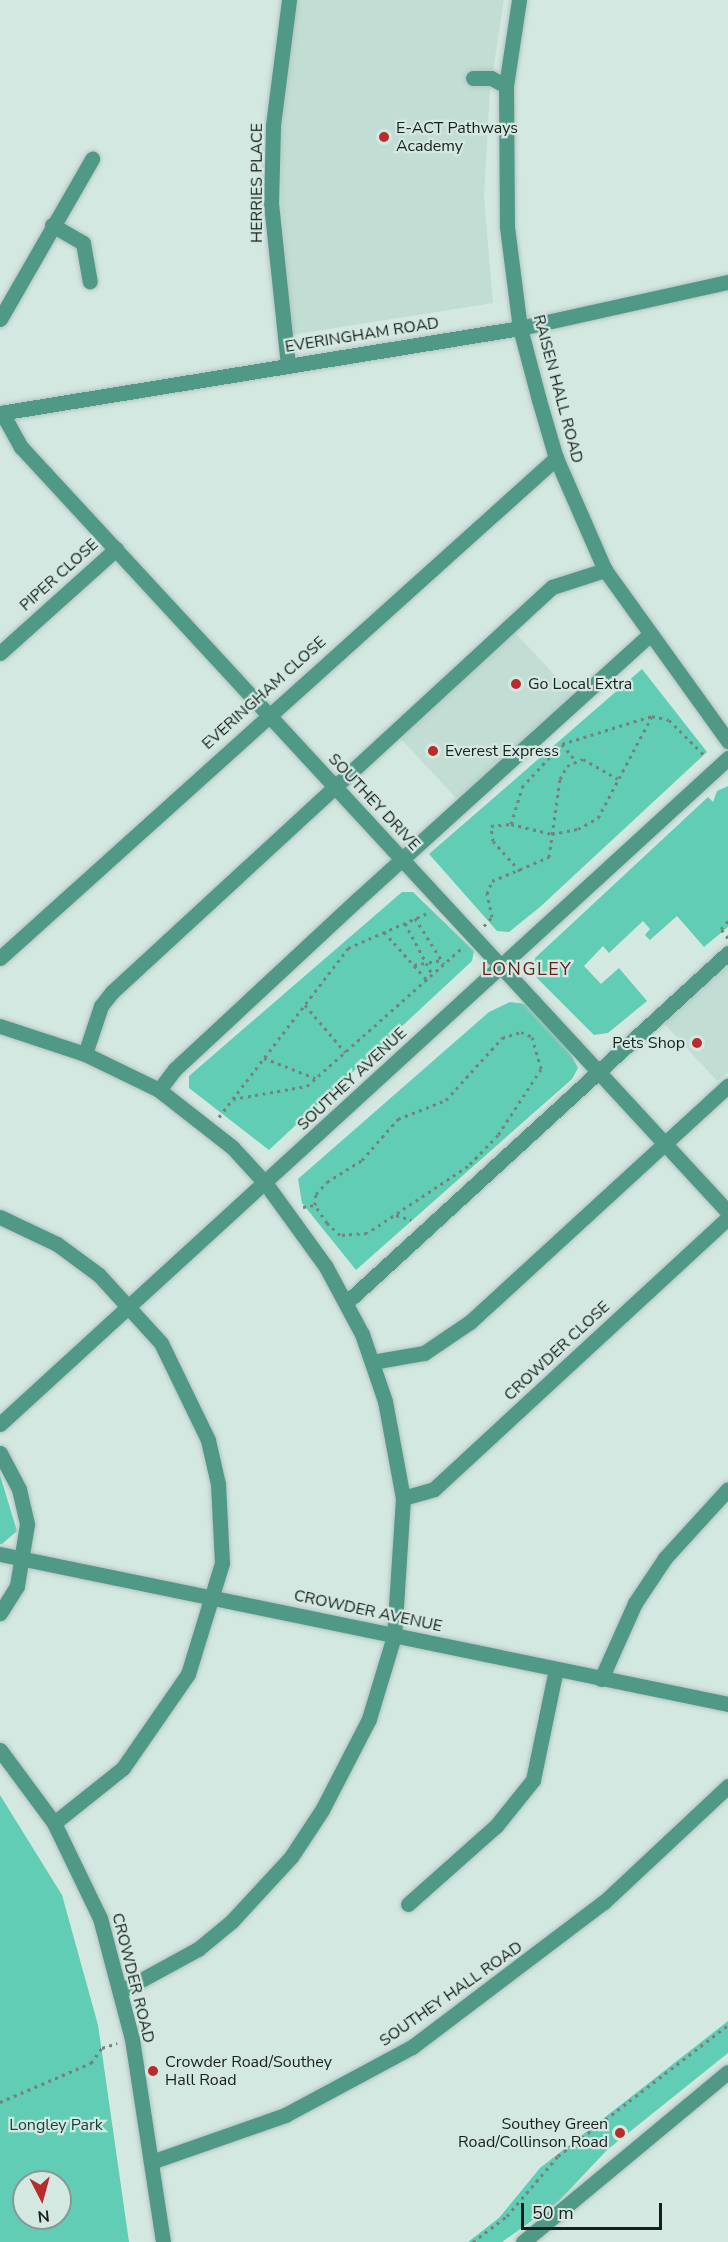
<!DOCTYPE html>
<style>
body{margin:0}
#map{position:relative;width:728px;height:2242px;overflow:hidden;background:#d4e8e2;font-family:"Nunito Sans",sans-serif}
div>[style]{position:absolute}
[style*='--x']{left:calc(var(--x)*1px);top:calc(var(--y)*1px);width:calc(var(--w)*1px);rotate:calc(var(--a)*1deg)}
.built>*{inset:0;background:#c1ddd4;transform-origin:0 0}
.green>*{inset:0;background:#61cdb4}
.path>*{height:3px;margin-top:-1.5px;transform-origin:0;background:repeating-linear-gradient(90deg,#75837f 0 3px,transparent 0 7.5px)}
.roads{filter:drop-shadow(0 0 2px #b2c4be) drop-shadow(0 0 2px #b2c4be)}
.minor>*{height:15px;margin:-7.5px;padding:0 7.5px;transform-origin:7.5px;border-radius:7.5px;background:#509987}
.dots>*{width:16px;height:16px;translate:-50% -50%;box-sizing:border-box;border:3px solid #d4e8e2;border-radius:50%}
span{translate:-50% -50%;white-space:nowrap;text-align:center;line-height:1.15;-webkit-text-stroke:4.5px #d4e8e2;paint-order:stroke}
.poi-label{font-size:16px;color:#171f1c}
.left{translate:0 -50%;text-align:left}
.right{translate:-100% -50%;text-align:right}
.street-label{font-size:16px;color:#171f1c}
.park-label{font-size:16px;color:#10453a}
.neighbourhood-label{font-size:18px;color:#641f1c;letter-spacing:1.5px}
.north{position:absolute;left:12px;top:2170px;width:60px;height:60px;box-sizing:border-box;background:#d4e8e2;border:2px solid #889893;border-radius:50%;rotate:174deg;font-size:16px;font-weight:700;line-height:24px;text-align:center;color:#171f1c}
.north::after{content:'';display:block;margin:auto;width:21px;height:27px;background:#ba2b2c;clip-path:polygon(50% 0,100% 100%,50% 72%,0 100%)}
.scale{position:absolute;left:521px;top:2203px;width:141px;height:27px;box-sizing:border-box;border:3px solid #171f1c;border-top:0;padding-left:8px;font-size:18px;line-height:21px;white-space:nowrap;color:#171f1c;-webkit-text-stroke:4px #d4e8e2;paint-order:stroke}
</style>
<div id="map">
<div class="built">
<div style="clip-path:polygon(293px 0,504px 0,490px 90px,484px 197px,493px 303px,291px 335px,282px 209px,281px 102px)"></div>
<div style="left:509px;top:626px;width:100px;height:156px;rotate:47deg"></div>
<div style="clip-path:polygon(728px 953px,728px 1072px,717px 1081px,658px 1017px)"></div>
</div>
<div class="green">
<div style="clip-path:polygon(642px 669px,707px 752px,540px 907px,509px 932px,497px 931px,429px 854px)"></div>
<div style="clip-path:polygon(728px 786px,728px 927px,704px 947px,677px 916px,650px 940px,645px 935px,650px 929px,643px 921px,609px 953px,603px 946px,584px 966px,601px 984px,619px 968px,647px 1001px,608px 1033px,594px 1035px,536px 977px,535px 958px,708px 797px,713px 802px,717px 791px)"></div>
<div style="clip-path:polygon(402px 892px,413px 892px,474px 951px,472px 961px,269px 1150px,189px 1088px,189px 1076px)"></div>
<div style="clip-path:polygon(510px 1002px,526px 1004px,570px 1052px,578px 1068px,572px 1079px,356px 1270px,302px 1203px,298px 1179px,489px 1012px)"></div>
<div style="clip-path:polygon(0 1475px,17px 1531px,2px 1544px,0 1544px)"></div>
<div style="clip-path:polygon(evenodd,0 1795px,62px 1895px,98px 2025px,129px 2242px,0 2242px,0 1795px,24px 2182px,60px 2182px,60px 2218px,24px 2218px,24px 2182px)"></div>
<div style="clip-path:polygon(728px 2021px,728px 2053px,607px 2150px,558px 2202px,502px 2242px,468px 2242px,499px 2218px,540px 2168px)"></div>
</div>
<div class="path">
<div style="--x:562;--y:744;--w:19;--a:51"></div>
<div style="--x:511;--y:824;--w:39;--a:-73"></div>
<div style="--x:522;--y:787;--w:59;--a:-47.1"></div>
<div style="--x:562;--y:744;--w:94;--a:-17.3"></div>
<div style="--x:652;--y:716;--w:17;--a:13"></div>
<div style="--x:669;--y:720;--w:51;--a:45"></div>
<div style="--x:520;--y:871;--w:40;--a:-132"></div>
<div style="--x:493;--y:841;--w:15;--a:-98"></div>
<div style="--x:491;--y:826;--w:20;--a:-6"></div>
<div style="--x:511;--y:824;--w:42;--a:13.7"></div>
<div style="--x:552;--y:834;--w:26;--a:-11"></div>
<div style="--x:578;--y:829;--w:23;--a:-29"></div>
<div style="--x:598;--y:818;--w:115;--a:-62.1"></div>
<div style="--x:415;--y:918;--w:54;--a:57.8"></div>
<div style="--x:405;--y:923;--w:58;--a:62.1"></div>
<div style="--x:484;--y:926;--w:12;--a:-48"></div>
<div style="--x:492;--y:917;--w:24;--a:-102"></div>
<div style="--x:487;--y:894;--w:14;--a:-69"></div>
<div style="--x:492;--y:881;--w:62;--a:-22.8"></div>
<div style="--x:549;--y:857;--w:79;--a:-82"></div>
<div style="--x:560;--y:779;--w:15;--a:-62"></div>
<div style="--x:567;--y:766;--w:17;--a:-24"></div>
<div style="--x:583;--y:759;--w:40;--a:29.7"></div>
<div style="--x:384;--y:932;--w:64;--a:48.1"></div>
<div style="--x:728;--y:938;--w:11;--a:-128"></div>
<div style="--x:721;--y:929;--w:11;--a:-49"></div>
<div style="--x:414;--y:965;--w:27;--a:-10"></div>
<div style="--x:305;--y:1005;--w:62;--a:49.6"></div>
<div style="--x:521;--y:1032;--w:12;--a:24"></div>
<div style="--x:532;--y:1037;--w:33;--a:74"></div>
<div style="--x:541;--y:1069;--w:79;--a:123.1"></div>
<div style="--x:498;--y:1135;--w:43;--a:134.1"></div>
<div style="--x:468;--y:1166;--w:121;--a:146.4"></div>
<div style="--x:367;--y:1233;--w:27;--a:176"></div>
<div style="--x:340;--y:1235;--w:18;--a:-137"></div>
<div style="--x:327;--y:1223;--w:22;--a:-124"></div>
<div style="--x:315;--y:1205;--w:11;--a:-85"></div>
<div style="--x:316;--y:1194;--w:16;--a:-47"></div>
<div style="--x:327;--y:1182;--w:41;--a:-32.2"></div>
<div style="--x:362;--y:1160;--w:55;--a:-48.7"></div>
<div style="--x:398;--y:1119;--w:52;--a:-21.6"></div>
<div style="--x:446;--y:1100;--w:84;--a:-47.9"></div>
<div style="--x:502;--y:1038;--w:20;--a:-18"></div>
<div style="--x:264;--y:1058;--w:55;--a:21.4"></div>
<div style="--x:233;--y:1099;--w:75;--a:-10"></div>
<div style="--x:307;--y:1086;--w:208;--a:-41.7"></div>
<div style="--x:219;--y:1117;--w:213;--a:-52.6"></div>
<div style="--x:348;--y:948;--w:90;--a:-23.7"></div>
<div style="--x:303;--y:1207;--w:12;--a:-9"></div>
<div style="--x:396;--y:1215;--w:16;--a:18"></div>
<div style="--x:0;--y:2102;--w:99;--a:-23.2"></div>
<div style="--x:91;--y:2063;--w:19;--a:-54"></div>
<div style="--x:102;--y:2048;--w:16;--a:-18"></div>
<div style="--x:473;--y:2242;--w:43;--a:-37.4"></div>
<div style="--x:507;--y:2216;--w:79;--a:-49.6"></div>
<div style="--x:558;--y:2156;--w:215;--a:-37.6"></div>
</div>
<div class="roads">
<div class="minor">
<div style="--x:519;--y:0;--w:87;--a:98.6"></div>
<div style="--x:506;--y:86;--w:141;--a:89.6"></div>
<div style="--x:507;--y:227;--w:102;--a:82.7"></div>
<div style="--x:520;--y:328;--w:74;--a:75.2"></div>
<div style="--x:539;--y:400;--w:60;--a:73.7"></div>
<div style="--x:556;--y:458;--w:122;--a:66.4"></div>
<div style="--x:605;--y:570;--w:211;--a:54.3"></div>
<div style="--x:473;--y:78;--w:18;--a:0"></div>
<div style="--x:491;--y:78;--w:17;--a:28"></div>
<div style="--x:52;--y:225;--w:36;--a:30"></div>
<div style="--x:83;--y:243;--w:39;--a:80"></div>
<div style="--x:0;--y:319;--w:185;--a:-60.1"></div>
<div style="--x:288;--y:365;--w:162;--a:-96"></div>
<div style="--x:271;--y:204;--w:79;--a:-88.5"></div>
<div style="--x:273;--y:125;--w:126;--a:-82.7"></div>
<div style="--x:0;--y:413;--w:527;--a:-9.28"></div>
<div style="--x:520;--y:328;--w:213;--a:-12.5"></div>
<div style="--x:2;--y:413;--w:39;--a:61"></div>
<div style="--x:21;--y:447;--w:1042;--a:47.26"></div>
<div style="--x:0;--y:653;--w:156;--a:-41.9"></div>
<div style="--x:0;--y:958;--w:748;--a:-41.96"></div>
<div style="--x:0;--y:1026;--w:89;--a:18.2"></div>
<div style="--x:85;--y:1054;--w:82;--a:25.9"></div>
<div style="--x:159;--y:1090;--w:93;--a:38"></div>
<div style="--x:232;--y:1147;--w:50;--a:47.4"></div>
<div style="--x:266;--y:1184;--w:102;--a:54.1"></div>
<div style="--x:326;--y:1267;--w:76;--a:61.8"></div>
<div style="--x:362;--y:1334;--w:71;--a:71.1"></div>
<div style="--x:385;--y:1401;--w:99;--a:79.5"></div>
<div style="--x:403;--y:1498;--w:138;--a:93.7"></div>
<div style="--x:394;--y:1636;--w:87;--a:106.8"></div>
<div style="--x:369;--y:1719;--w:102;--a:117.3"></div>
<div style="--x:322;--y:1810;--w:56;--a:123.4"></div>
<div style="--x:291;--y:1857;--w:87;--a:132.7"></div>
<div style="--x:232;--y:1921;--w:44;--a:140.5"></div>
<div style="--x:198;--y:1949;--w:88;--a:151.4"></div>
<div style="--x:85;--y:1054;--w:51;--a:-71.6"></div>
<div style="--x:101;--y:1006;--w:18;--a:-52"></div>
<div style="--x:112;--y:992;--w:598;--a:-42.63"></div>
<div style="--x:552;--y:587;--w:56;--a:-17.8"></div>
<div style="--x:159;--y:1090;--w:26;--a:-53"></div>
<div style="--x:175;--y:1069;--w:250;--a:-42.9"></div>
<div style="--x:358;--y:899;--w:391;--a:-42.2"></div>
<div style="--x:0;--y:1217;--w:63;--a:25.3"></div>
<div style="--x:57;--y:1244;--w:52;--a:36.4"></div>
<div style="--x:99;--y:1275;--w:92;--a:47.6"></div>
<div style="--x:161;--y:1343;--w:108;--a:64.1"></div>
<div style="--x:208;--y:1440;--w:45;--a:77.2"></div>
<div style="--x:218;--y:1484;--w:79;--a:87.1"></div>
<div style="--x:222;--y:1563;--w:116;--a:107"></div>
<div style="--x:188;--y:1674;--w:114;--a:124.7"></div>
<div style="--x:123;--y:1768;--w:88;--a:141.4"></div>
<div style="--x:347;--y:1302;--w:517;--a:-42.49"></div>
<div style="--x:372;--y:1362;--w:53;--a:-9.8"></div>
<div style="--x:424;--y:1353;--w:55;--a:-34"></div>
<div style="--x:470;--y:1322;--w:350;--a:-42.5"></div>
<div style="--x:0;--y:1424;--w:987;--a:-42.45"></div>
<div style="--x:0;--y:1453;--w:41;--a:62.2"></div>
<div style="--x:19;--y:1489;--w:36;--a:77"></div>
<div style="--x:27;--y:1524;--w:63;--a:99.2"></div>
<div style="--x:17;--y:1586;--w:32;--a:122"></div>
<div style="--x:403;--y:1498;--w:32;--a:-16"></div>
<div style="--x:434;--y:1489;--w:400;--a:-42.7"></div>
<div style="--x:0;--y:1554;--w:743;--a:11.64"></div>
<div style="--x:601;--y:1679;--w:83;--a:-65.9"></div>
<div style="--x:635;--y:1603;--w:54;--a:-56.3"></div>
<div style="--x:665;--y:1558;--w:93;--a:-47.6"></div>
<div style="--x:0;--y:1750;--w:91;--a:53.5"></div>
<div style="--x:54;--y:1823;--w:106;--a:64.2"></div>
<div style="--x:100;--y:1918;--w:125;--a:75.2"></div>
<div style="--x:132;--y:2039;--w:205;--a:81.3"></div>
<div style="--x:408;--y:1904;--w:118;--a:-41.6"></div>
<div style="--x:496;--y:1826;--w:59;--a:-51.2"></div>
<div style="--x:533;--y:1780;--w:113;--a:-78.3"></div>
<div style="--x:151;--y:2162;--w:142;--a:-19.3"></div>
<div style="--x:285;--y:2115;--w:144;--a:-28.2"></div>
<div style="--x:412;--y:2047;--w:241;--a:-37.1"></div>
<div style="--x:604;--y:1902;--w:170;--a:-43.1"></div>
<div style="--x:523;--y:2242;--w:266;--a:-39.7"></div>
</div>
</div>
<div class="dots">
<div style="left:384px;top:137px;background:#ba2b2c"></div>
<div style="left:516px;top:684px;background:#ba2b2c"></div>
<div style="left:433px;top:751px;background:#ba2b2c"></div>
<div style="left:697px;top:1043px;background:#ba2b2c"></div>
<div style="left:153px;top:2071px;background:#ba2b2c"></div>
<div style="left:620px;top:2133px;background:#ba2b2c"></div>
</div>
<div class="poi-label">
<span class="left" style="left:396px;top:137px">E-ACT Pathways<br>Academy</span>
<span class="left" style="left:528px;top:684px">Go Local Extra</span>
<span class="left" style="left:445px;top:751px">Everest Express</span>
<span class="right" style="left:685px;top:1043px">Pets Shop</span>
<span class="left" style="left:165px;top:2071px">Crowder Road/Southey<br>Hall Road</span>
<span class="right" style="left:608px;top:2133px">Southey Green<br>Road/Collinson Road</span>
</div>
<div class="street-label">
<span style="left:257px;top:183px;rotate:-90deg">HERRIES PLACE</span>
<span style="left:362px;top:335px;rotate:-9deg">EVERINGHAM ROAD</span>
<span style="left:558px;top:389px;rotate:75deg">RAISEN HALL ROAD</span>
<span style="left:59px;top:575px;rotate:-42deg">PIPER CLOSE</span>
<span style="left:264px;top:693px;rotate:-42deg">EVERINGHAM CLOSE</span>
<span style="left:374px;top:802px;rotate:47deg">SOUTHEY DRIVE</span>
<span style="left:352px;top:1079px;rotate:-43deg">SOUTHEY AVENUE</span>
<span style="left:557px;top:1351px;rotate:-43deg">CROWDER CLOSE</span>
<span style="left:368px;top:1611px;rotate:12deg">CROWDER AVENUE</span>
<span style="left:133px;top:1978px;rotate:76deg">CROWDER ROAD</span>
<span style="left:451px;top:1994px;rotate:-35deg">SOUTHEY HALL ROAD</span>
</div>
<div class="park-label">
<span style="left:56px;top:2125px">Longley Park</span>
</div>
<div class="neighbourhood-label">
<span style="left:527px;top:969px">LONGLEY</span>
</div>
<div class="north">N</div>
<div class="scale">50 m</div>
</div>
